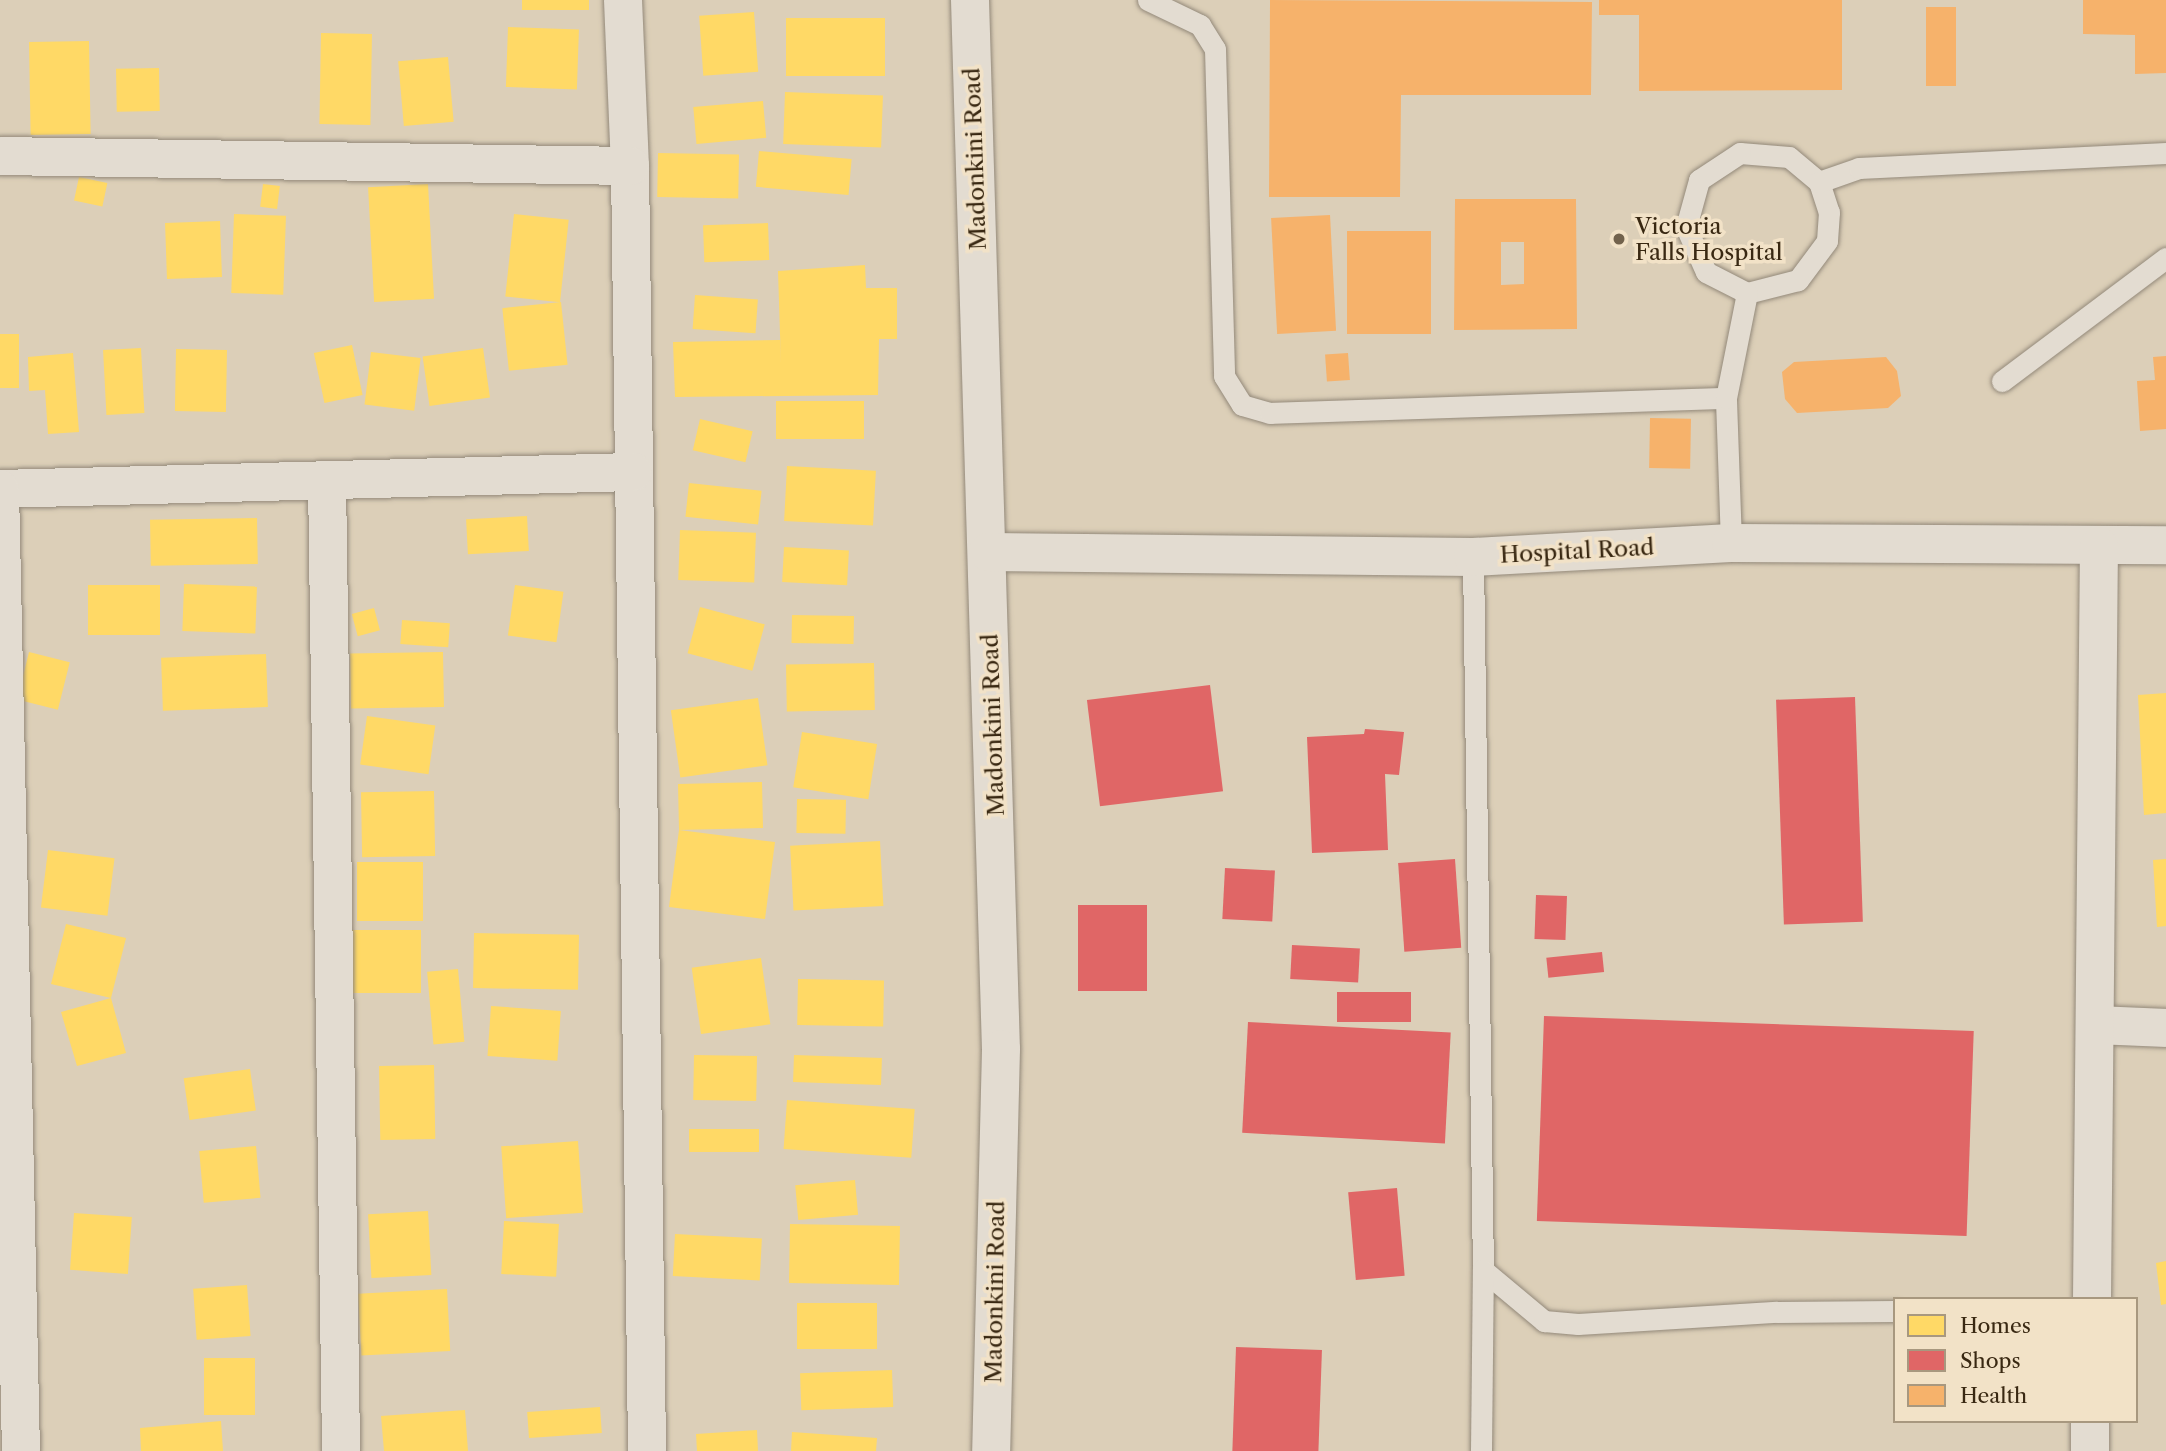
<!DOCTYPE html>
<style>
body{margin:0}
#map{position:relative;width:2166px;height:1451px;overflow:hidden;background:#dccfb8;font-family:"Libre Caslon Text",serif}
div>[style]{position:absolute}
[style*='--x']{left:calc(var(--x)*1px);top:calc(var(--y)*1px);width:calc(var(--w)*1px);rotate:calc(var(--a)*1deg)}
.homes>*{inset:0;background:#ffd966;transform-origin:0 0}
.shops>*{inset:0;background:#e06666;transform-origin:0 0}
.health>*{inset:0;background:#f6b26b;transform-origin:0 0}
.roads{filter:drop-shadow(0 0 2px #93897a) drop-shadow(0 0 2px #93897a)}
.service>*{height:21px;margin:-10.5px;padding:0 10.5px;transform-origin:10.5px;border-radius:10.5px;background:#e3dcd1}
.minor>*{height:38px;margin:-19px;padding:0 19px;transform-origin:19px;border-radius:19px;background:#e3dcd1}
.dots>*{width:19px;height:19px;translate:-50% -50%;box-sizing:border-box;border:4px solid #f2e2c7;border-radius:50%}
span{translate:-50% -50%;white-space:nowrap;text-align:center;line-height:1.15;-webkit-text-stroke:7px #f2e2c7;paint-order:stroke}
.street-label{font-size:23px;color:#392812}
.poi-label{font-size:23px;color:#392812}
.left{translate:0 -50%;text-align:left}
.legend{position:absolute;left:1893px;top:1297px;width:245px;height:126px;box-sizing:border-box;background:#f2e2c7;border:2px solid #a8987f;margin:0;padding:9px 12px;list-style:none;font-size:21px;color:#392812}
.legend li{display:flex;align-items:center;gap:14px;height:35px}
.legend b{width:35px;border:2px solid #a8987f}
</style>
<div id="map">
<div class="homes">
<div style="left:522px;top:0;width:67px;height:10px"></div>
<div style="left:754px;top:12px;width:60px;height:55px;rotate:86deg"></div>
<div style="left:786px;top:18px;width:99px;height:58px"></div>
<div style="left:508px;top:27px;width:71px;height:60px;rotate:2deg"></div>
<div style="left:321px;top:33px;width:51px;height:91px;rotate:1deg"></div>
<div style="left:89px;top:41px;width:93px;height:60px;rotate:89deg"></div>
<div style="left:448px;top:57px;width:65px;height:50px;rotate:85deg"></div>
<div style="left:159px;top:68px;width:43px;height:43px;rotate:89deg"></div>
<div style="left:785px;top:92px;width:98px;height:52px;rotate:2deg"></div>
<div style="left:763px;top:101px;width:37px;height:70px;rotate:85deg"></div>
<div style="left:759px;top:151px;width:93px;height:36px;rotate:5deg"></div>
<div style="left:658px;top:153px;width:81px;height:44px;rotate:1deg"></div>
<div style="left:79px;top:177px;width:29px;height:24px;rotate:12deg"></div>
<div style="left:263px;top:184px;width:17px;height:23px;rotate:7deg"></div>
<div style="left:428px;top:184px;width:115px;height:60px;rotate:87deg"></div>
<div style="left:234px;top:214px;width:52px;height:79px;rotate:2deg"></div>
<div style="left:514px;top:214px;width:55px;height:83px;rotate:6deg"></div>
<div style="left:220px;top:221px;width:56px;height:55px;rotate:88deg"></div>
<div style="left:768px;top:223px;width:37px;height:65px;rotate:88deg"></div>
<div style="clip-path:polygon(865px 265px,866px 288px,897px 288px,897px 339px,879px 339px,878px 395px,675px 397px,673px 342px,780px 340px,781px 365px,778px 271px)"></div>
<div style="left:695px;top:295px;width:63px;height:34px;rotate:4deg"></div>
<div style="left:561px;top:302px;width:63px;height:59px;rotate:84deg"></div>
<div style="left:0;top:334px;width:19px;height:54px"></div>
<div style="left:352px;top:345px;width:51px;height:39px;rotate:78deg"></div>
<div style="left:141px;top:348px;width:65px;height:38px;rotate:87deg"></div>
<div style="left:483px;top:348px;width:50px;height:61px;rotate:82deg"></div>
<div style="left:176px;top:349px;width:51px;height:62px;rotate:1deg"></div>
<div style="left:371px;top:352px;width:50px;height:53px;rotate:7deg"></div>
<div style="clip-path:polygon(73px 353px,79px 432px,48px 434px,45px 390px,29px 391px,28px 357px)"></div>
<div style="left:864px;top:401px;width:38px;height:88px;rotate:90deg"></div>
<div style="left:700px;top:419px;width:54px;height:32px;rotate:13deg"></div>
<div style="left:787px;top:466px;width:89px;height:55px;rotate:3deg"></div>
<div style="left:689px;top:483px;width:73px;height:34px;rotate:6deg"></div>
<div style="left:527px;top:516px;width:35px;height:61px;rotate:87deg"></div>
<div style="left:257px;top:518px;width:46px;height:107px;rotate:89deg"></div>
<div style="left:680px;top:530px;width:76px;height:50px;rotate:2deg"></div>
<div style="left:784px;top:547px;width:65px;height:35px;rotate:3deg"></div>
<div style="left:184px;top:584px;width:73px;height:47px;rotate:2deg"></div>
<div style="left:88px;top:585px;width:72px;height:50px"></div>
<div style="left:515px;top:585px;width:49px;height:51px;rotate:8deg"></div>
<div style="left:700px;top:607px;width:67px;height:48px;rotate:15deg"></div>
<div style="left:374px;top:608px;width:23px;height:23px;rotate:75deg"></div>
<div style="left:792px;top:615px;width:62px;height:28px;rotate:1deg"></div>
<div style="left:402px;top:620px;width:48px;height:24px;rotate:4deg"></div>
<div style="left:29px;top:652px;width:42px;height:49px;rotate:14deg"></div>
<div style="left:443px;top:652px;width:55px;height:93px;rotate:89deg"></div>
<div style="left:266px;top:654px;width:53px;height:105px;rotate:88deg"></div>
<div style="left:874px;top:663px;width:47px;height:88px;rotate:89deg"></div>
<div style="clip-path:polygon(2166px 693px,2166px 813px,2144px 815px,2138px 695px)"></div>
<div style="left:758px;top:698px;width:68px;height:88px;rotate:82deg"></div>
<div style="left:367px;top:716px;width:69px;height:49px;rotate:8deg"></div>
<div style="left:802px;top:732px;width:76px;height:56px;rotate:9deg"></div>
<div style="clip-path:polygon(762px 782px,763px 828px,679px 830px,775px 842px,765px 919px,669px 907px,679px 830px,678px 784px)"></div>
<div style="left:434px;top:791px;width:65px;height:73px;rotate:89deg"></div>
<div style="left:797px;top:799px;width:49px;height:34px;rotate:1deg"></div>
<div style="left:880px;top:841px;width:65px;height:90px;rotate:87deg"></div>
<div style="left:48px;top:850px;width:67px;height:58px;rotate:7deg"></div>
<div style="clip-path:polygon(2166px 859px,2166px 926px,2157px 927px,2153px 860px)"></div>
<div style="left:423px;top:862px;width:59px;height:66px;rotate:90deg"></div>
<div style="clip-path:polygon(66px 924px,126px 938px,111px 998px,126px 1053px,77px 1066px,61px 1012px,111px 998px,51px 984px)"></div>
<div style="left:421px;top:930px;width:63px;height:70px;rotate:90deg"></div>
<div style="left:474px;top:933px;width:105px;height:55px;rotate:1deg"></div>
<div style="left:761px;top:958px;width:67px;height:70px;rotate:82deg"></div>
<div style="left:458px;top:969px;width:73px;height:31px;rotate:85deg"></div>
<div style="left:798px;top:979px;width:86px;height:46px;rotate:1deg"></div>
<div style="left:491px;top:1006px;width:70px;height:50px;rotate:4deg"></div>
<div style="left:694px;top:1055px;width:63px;height:45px;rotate:1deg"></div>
<div style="left:794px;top:1055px;width:88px;height:27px;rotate:2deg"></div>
<div style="left:434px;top:1065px;width:74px;height:55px;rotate:89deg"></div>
<div style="left:250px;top:1069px;width:42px;height:67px;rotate:82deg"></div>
<div style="left:787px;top:1100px;width:128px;height:49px;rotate:4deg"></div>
<div style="left:689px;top:1129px;width:70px;height:23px"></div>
<div style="left:578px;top:1141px;width:72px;height:77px;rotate:86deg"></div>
<div style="left:256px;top:1146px;width:52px;height:57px;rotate:85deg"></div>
<div style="left:855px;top:1180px;width:35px;height:60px;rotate:85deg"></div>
<div style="left:428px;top:1211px;width:64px;height:60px;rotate:87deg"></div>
<div style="left:74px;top:1213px;width:58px;height:57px;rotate:4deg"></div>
<div style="left:504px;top:1221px;width:55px;height:53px;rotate:3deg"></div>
<div style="left:790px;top:1224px;width:110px;height:59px;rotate:1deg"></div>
<div style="left:675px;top:1234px;width:87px;height:42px;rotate:3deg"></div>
<div style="clip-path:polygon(2166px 1261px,2166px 1304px,2161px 1305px,2156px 1263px)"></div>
<div style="left:247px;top:1285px;width:51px;height:54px;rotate:86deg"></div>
<div style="left:447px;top:1289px;width:62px;height:89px;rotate:87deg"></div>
<div style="left:877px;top:1303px;width:46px;height:80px;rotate:90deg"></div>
<div style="left:255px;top:1358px;width:57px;height:51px;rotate:90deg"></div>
<div style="left:892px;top:1370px;width:37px;height:92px;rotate:88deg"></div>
<div style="left:600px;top:1407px;width:26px;height:73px;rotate:86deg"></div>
<div style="clip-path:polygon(465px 1410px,468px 1451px,384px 1451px,381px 1416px)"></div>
<div style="clip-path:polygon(221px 1421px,223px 1451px,141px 1451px,140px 1428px)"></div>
<div style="clip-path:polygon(757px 1430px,758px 1451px,697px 1451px,696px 1434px)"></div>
<div style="clip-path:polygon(792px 1432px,877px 1438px,876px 1451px,791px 1451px)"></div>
</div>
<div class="shops">
<div style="left:1210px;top:685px;width:107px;height:124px;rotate:83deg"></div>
<div style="left:1855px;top:697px;width:225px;height:79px;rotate:88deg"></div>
<div style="clip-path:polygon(1365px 729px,1404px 732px,1399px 775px,1385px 774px,1388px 850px,1312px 853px,1307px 737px,1364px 734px)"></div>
<div style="left:1455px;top:859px;width:89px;height:57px;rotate:86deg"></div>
<div style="left:1225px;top:868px;width:50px;height:51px;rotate:3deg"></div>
<div style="left:1536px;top:895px;width:31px;height:44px;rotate:2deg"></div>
<div style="left:1078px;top:905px;width:69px;height:86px"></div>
<div style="left:1292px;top:945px;width:68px;height:34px;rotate:3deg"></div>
<div style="left:1602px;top:952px;width:20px;height:56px;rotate:84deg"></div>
<div style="left:1337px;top:992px;width:74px;height:30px"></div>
<div style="left:1544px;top:1016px;width:430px;height:205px;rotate:2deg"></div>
<div style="left:1248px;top:1022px;width:203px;height:111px;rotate:3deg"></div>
<div style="left:1397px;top:1188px;width:88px;height:49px;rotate:85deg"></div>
<div style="left:1236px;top:1347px;width:86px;height:104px;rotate:2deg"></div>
</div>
<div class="health">
<div style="clip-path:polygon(1270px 0,1592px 2px,1591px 95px,1401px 95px,1400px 197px,1269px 197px)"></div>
<div style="clip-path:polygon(1599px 0,1842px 0,1842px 90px,1639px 91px,1639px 15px,1599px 15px)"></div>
<div style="clip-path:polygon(2083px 0,2166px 0,2166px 73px,2135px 74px,2135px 35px,2083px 34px)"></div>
<div style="left:1926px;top:7px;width:30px;height:79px"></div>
<div style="clip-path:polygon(evenodd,1455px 199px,1576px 199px,1577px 329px,1454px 330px,1455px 199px,1501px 242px,1524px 242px,1524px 284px,1501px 285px,1501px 242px)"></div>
<div style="left:1330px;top:215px;width:116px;height:59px;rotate:87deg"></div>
<div style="left:1347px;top:231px;width:84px;height:103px"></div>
<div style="left:1348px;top:353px;width:27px;height:23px;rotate:86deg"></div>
<div style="clip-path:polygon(2166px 356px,2166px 429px,2140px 431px,2137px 381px,2155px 380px,2153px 357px)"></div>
<div style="clip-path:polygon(1886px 357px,1897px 371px,1901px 396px,1888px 408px,1797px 413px,1785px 399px,1782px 372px,1794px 362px)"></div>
<div style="left:1650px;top:418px;width:41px;height:50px;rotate:1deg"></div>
</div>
<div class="roads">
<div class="service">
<div style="--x:1148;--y:0;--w:58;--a:25.7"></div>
<div style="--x:1200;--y:25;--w:28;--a:58"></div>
<div style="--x:1215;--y:49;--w:327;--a:88.4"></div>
<div style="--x:1224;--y:376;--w:34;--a:58"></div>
<div style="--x:1242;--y:405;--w:29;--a:16"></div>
<div style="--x:1270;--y:413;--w:456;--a:-1.9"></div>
<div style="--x:1740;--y:153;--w:49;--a:4.7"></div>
<div style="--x:1789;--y:157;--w:39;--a:40"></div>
<div style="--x:1819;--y:182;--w:32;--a:72"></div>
<div style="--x:1829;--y:212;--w:29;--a:94"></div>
<div style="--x:1827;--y:241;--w:49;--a:126.6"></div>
<div style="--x:1798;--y:280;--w:53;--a:165.7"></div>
<div style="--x:1747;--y:293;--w:46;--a:-152.9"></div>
<div style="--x:1706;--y:272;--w:49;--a:-114"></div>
<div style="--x:1686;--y:227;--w:49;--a:-74.5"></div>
<div style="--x:1699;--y:180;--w:49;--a:-33.4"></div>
<div style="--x:1819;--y:182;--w:42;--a:-19.3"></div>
<div style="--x:1859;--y:168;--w:307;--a:-2.8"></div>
<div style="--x:2002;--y:381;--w:205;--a:-36.9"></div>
<div style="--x:1731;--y:543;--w:145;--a:-92"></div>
<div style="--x:1726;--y:398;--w:107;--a:-78.7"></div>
<div style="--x:1473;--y:557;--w:713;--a:89.2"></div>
<div style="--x:1483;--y:1270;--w:80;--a:39.9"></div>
<div style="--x:1544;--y:1321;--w:34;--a:5"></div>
<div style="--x:1578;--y:1324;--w:199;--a:-3.5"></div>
<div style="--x:1777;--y:1312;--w:118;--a:-0.5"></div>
<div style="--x:1481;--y:1451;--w:181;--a:-89.4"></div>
</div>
<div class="minor">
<div style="--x:623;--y:0;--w:166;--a:87.6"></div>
<div style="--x:630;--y:166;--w:1285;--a:89.24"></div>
<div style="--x:970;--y:0;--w:1049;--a:88.31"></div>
<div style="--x:1001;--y:1049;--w:402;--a:91.4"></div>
<div style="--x:0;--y:156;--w:630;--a:0.91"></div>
<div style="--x:327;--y:480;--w:971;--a:89.17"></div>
<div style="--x:0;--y:489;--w:633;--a:-1.54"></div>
<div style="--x:0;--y:490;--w:961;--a:88.75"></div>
<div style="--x:988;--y:552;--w:485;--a:0.6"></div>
<div style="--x:1473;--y:557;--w:258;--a:-3.1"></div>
<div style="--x:1731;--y:543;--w:435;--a:0.3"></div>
<div style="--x:2097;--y:1025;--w:69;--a:2.5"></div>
<div style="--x:2092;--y:1299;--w:753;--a:-89.47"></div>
<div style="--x:2090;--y:1451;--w:30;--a:-90"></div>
</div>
</div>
<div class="dots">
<div style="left:1619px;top:239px;background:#72624c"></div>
</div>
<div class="street-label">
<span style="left:975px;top:159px;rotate:-92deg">Madonkini Road</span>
<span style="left:1577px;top:551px;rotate:-3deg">Hospital Road</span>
<span style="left:993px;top:725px;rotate:-92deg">Madonkini Road</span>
<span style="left:995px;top:1292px;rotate:-89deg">Madonkini Road</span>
</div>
<div class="poi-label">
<span class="left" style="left:1635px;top:239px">Victoria<br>Falls Hospital</span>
</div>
<ul class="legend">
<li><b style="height:19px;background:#ffd966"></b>Homes</li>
<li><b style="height:19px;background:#e06666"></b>Shops</li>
<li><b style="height:19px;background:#f6b26b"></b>Health</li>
</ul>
</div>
